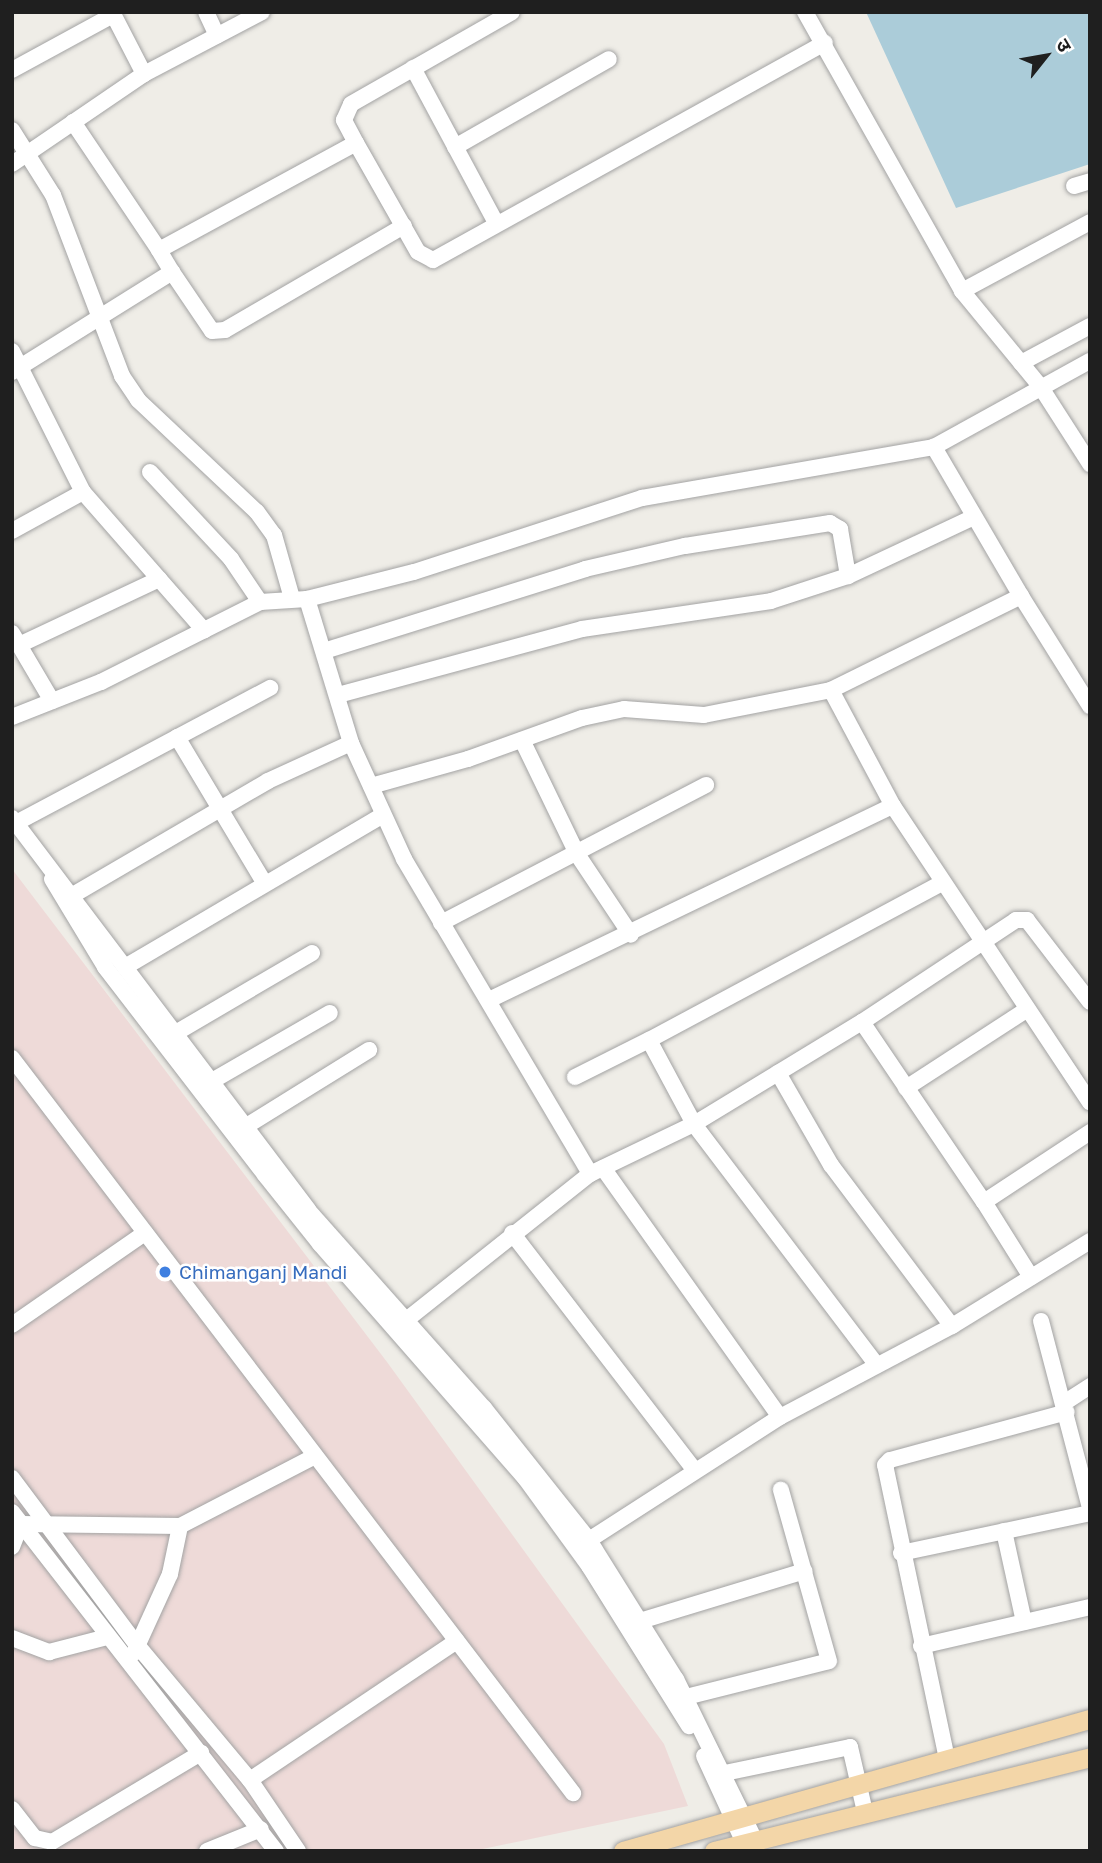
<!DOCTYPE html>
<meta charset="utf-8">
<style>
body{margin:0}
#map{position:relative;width:1102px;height:1863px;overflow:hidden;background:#efede7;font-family:"Golos Text","Noto Sans Devanagari",sans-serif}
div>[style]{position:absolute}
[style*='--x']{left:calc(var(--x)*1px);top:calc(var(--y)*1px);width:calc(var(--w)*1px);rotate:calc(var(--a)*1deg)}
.commercial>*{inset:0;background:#eedad8}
.water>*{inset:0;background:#abccd9}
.roads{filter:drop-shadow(0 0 2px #a3a3a3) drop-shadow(0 0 2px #a3a3a3)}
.minor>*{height:16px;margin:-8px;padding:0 8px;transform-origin:8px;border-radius:8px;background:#fff}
.major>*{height:19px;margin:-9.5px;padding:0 9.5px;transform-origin:9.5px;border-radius:9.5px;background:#f3d6a8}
.dots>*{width:19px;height:19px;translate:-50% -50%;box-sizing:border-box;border:4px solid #fff;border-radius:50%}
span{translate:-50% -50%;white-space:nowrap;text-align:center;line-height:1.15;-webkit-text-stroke:5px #fff;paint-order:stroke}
.shop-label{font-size:19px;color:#366cbe}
.left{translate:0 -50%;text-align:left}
.frame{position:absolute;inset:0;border:14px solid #1f1f1f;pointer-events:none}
.north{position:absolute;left:1011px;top:21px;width:70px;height:70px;-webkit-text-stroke:5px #fff;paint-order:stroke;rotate:59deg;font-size:19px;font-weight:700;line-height:28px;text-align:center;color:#1f1f1f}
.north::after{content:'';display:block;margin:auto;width:24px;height:32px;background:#1f1f1f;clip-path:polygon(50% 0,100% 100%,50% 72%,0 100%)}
</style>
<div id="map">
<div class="commercial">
<div style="clip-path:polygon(12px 869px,387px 1362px,664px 1744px,688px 1806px,473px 1851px,12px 1851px)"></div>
</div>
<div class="water">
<div style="clip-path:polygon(866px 12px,1090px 12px,1090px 164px,956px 208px)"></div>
</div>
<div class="roads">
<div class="minor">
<div style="--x:112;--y:12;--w:70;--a:62.7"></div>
<div style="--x:206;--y:12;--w:26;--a:65"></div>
<div style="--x:805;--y:12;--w:320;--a:60.6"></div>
<div style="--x:962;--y:291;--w:123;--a:50.6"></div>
<div style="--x:1040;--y:386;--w:93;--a:57.3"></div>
<div style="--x:413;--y:68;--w:176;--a:61.8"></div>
<div style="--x:12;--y:70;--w:115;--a:-28.6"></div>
<div style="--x:73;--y:122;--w:154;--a:56.1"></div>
<div style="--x:12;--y:130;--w:77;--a:57.8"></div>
<div style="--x:53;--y:195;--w:194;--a:69.1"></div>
<div style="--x:122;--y:376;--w:29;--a:56"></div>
<div style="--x:138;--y:400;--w:163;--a:43.3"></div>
<div style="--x:257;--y:512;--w:29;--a:54"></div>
<div style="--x:274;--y:535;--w:66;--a:74.1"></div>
<div style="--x:356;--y:143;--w:26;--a:-118"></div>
<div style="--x:344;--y:120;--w:17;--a:-66"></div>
<div style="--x:351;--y:104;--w:185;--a:-29.7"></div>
<div style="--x:455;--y:147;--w:177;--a:-29.7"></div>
<div style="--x:12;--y:164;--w:160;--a:-34.3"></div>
<div style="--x:144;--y:74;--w:133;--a:-27.7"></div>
<div style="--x:1074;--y:186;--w:17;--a:-17"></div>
<div style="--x:172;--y:272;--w:71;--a:55.9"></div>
<div style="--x:212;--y:331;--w:13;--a:-4"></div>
<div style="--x:225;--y:330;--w:207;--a:-30.2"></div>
<div style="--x:962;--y:291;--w:145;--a:-28.3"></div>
<div style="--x:12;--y:351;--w:158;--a:63.3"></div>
<div style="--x:1021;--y:363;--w:78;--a:-28.2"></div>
<div style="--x:12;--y:372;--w:189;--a:-32"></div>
<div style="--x:172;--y:272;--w:26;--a:-121"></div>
<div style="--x:159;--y:250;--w:224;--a:-28.5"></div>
<div style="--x:356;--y:143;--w:125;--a:60.4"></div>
<div style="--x:418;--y:252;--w:17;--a:28"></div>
<div style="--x:433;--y:260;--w:448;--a:-29"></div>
<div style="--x:150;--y:472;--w:119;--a:47"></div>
<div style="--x:231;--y:559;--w:52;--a:56"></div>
<div style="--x:12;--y:531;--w:81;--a:-28.8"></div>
<div style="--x:83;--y:492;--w:184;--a:48.8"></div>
<div style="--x:1021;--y:596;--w:130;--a:57.9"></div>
<div style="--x:307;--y:599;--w:151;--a:73"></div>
<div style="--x:351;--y:743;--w:128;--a:65.4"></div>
<div style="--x:404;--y:859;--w:366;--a:59.4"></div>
<div style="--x:12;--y:633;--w:79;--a:59.5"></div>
<div style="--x:19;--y:645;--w:155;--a:-25.2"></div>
<div style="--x:324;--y:651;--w:274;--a:-17.4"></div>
<div style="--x:585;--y:569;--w:103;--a:-13"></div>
<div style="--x:685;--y:546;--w:147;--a:-9"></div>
<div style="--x:830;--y:523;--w:12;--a:31"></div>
<div style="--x:840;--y:529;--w:48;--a:80.3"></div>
<div style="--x:831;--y:690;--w:132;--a:61.9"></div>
<div style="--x:893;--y:806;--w:356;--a:56.4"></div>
<div style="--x:338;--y:695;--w:253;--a:-15.1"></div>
<div style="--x:582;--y:629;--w:191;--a:-8.4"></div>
<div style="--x:771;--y:601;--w:81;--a:-18"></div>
<div style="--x:848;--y:576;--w:139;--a:-25.1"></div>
<div style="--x:12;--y:717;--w:96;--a:-21.5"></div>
<div style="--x:101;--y:682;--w:178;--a:-26.7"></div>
<div style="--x:260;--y:602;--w:47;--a:-3.7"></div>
<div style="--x:307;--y:599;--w:110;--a:-14.2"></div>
<div style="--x:414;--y:572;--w:240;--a:-18"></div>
<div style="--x:642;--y:498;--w:296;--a:-9.9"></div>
<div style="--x:934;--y:447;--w:178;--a:-28.9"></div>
<div style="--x:177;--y:737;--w:171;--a:59.1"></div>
<div style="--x:522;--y:740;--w:127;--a:64.2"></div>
<div style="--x:577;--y:854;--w:97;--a:56.3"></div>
<div style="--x:371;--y:786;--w:101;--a:-15.6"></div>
<div style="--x:468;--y:759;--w:121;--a:-19.8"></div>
<div style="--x:582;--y:718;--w:43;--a:-12.1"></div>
<div style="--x:624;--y:709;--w:80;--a:4.3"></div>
<div style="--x:704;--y:715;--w:129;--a:-11.1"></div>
<div style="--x:831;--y:690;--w:212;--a:-26.3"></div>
<div style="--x:1021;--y:596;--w:173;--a:-120.3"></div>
<div style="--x:12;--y:818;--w:491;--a:52.9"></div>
<div style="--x:308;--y:1210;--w:265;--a:48.4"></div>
<div style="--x:484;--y:1408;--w:169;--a:51.5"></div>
<div style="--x:589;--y:1540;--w:164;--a:58"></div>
<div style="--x:676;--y:1679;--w:179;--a:63.9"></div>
<div style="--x:16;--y:823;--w:288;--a:-28"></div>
<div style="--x:52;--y:879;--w:103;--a:58.9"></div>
<div style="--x:105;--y:967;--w:262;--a:52.4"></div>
<div style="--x:265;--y:1175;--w:88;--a:51.4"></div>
<div style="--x:320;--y:1244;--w:311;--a:48.8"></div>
<div style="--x:525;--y:1478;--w:109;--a:54"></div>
<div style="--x:589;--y:1566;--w:189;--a:58"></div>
<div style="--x:73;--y:895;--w:226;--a:-30.3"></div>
<div style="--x:268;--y:781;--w:91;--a:-24.6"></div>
<div style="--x:441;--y:923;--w:299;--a:-27.5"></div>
<div style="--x:125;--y:967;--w:299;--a:-30.5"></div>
<div style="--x:489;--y:1000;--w:448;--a:-25.7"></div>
<div style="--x:862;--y:1022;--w:217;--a:55.9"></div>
<div style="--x:174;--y:1034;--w:160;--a:-30.4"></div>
<div style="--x:12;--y:1058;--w:925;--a:52.65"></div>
<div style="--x:778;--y:1073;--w:106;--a:60.1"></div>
<div style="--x:831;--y:1165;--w:201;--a:53.1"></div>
<div style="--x:575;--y:1077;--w:83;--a:-26.6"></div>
<div style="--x:212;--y:1081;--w:136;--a:-30"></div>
<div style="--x:906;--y:1088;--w:143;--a:-33"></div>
<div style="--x:240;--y:1130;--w:152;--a:-31.8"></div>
<div style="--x:603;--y:1168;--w:305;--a:54.6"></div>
<div style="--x:512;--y:1233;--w:298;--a:52.4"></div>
<div style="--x:1031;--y:1277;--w:89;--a:-122.1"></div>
<div style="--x:984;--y:1202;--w:127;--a:-33.4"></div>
<div style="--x:1041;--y:1321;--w:193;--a:75.3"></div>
<div style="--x:12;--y:1325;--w:162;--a:-34.7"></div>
<div style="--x:400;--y:1325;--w:243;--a:-38.5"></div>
<div style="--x:590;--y:1174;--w:115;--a:-25.7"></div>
<div style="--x:694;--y:1124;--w:197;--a:-31.3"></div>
<div style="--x:862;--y:1022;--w:185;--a:-33.5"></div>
<div style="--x:1016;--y:920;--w:11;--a:0"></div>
<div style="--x:1027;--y:920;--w:103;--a:52.5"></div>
<div style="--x:876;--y:1364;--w:301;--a:-127.2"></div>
<div style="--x:694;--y:1124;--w:95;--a:-118.2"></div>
<div style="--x:649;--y:1040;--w:332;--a:-28.2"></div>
<div style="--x:1064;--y:1403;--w:31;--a:-33"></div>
<div style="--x:12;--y:1478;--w:209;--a:53.2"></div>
<div style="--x:137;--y:1645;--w:176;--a:50.1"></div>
<div style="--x:250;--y:1780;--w:86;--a:55.9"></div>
<div style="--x:12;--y:1512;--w:430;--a:52.1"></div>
<div style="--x:1004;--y:1531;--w:93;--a:77.6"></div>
<div style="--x:589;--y:1540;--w:227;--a:-32.8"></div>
<div style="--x:780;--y:1417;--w:195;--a:-27.9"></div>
<div style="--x:952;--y:1326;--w:162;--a:-31.6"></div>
<div style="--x:12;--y:1547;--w:25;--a:-69"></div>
<div style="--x:21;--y:1524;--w:159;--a:0.7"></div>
<div style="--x:901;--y:1553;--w:193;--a:-11.9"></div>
<div style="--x:640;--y:1621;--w:172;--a:-16.9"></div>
<div style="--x:12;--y:1638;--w:40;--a:21"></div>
<div style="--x:49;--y:1652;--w:60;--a:-14.5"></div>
<div style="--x:921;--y:1646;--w:173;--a:-13"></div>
<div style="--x:134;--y:1653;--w:87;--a:-65.5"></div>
<div style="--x:170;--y:1574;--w:49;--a:-78.2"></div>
<div style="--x:180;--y:1526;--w:152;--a:-27.4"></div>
<div style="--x:686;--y:1697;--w:147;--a:-14.1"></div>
<div style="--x:829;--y:1661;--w:178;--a:-105.7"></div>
<div style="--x:704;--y:1756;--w:96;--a:65.3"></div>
<div style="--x:947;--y:1759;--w:300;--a:-101.9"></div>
<div style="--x:885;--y:1465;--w:7;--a:-45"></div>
<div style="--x:890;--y:1460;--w:183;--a:-15.2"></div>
<div style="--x:715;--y:1775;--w:138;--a:-11.7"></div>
<div style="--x:850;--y:1747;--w:67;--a:77"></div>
<div style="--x:250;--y:1780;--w:249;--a:-33.9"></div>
<div style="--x:12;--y:1809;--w:37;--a:52"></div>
<div style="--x:35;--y:1838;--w:17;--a:13"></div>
<div style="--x:52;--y:1842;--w:174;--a:-30.9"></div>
<div style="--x:207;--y:1851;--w:58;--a:-22.2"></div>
</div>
<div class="major">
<div style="--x:623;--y:1851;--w:485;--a:-15.8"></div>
<div style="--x:714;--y:1851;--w:388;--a:-14"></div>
</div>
</div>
<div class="dots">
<div style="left:165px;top:1272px;background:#3f7fe0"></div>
</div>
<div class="shop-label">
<span class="left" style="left:179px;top:1272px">Chimanganj Mandi</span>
</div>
<div class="frame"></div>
<div class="north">उ</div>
</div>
